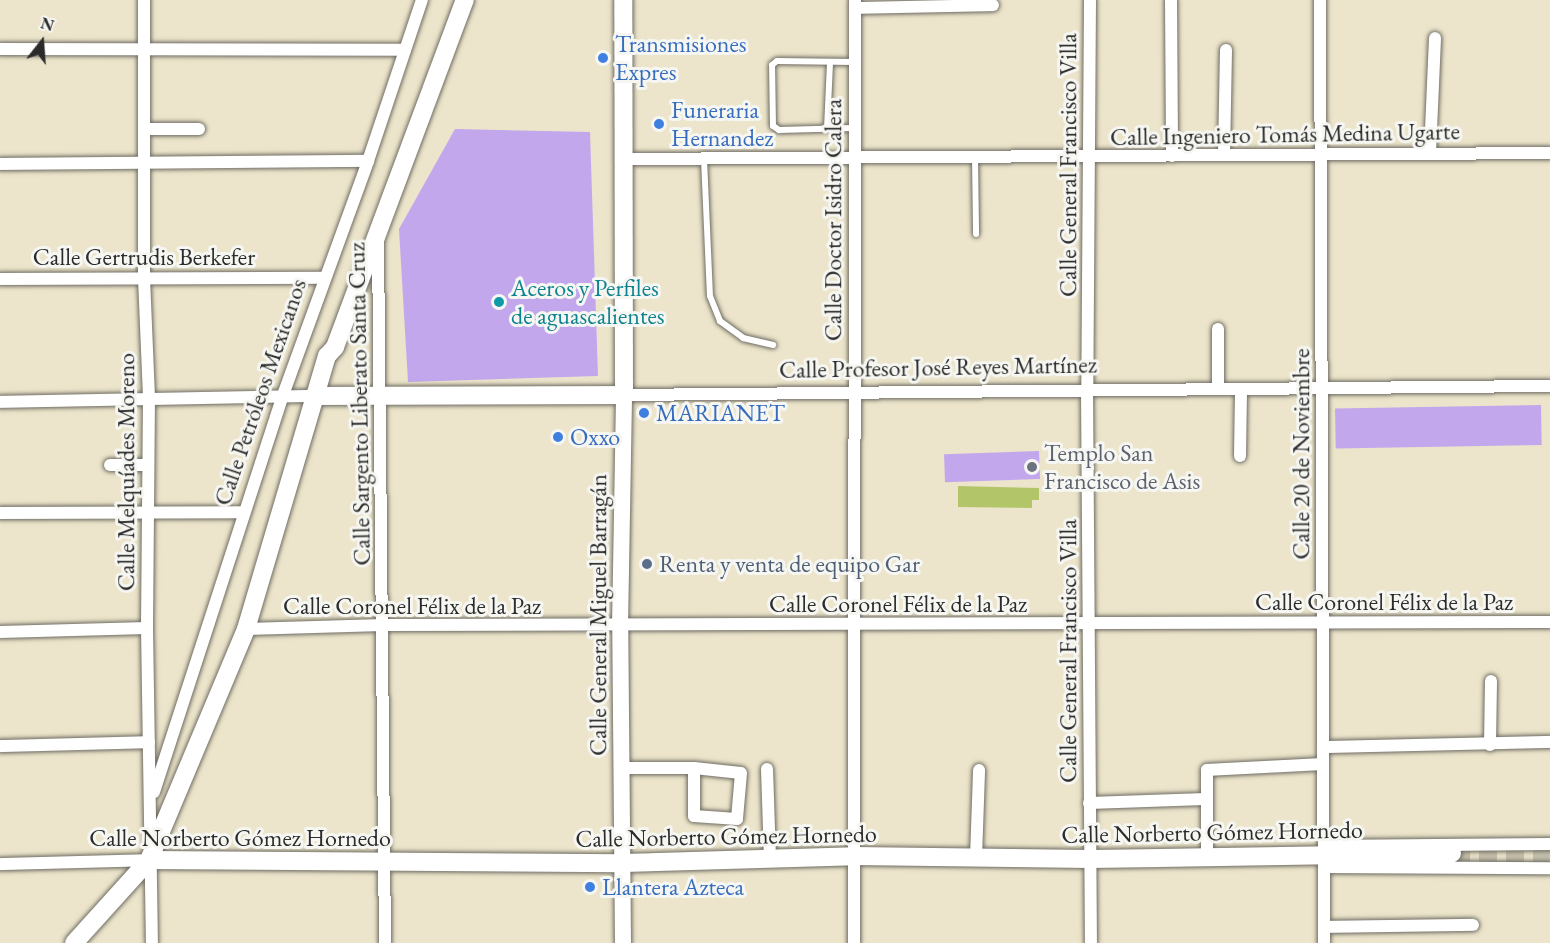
<!DOCTYPE html>
<meta charset="utf-8">
<style>
body{margin:0}
#map{position:relative;width:1550px;height:943px;overflow:hidden;background:#ece5cb;font-family:"EB Garamond",serif}
div>[style]{position:absolute}
[style*='--x']{left:calc(var(--x)*1px);top:calc(var(--y)*1px);width:calc(var(--w)*1px);rotate:calc(var(--a)*1deg)}
.green>*{inset:0;background:#b2c569}
.building>*{inset:0;background:#c2a7ed;transform-origin:0 0}
.secondary-tunnel>*{height:18px;margin-top:-9px;transform-origin:0;background:repeating-linear-gradient(90deg,#c5c0ab 0 18px,transparent 0 27px)}
.roads{filter:drop-shadow(0 0 2px #6f6c63) drop-shadow(0 0 2px #6f6c63)}
.service>*{height:6px;margin:-3px;padding:0 3px;transform-origin:3px;border-radius:3px;background:#fff}
.minor>*{height:12px;margin:-6px;padding:0 6px;transform-origin:6px;border-radius:6px;background:#fff}
.tertiary>*{height:16px;margin:-8px;padding:0 8px;transform-origin:8px;border-radius:8px;background:#fff}
.secondary>*{height:18px;margin:-9px;padding:0 9px;transform-origin:9px;border-radius:9px;background:#fff}
.dots>*{width:16px;height:16px;translate:-50% -50%;box-sizing:border-box;border:3px solid #f6f6f2;border-radius:50%}
span{translate:-50% -50%;white-space:nowrap;text-align:center;line-height:1.15;-webkit-text-stroke:6px #f6f6f2;paint-order:stroke}
.shop-label{font-size:24px;color:#366cbe}
.left{translate:0 -50%;text-align:left}
.street-label{font-size:24px;color:#2b2b2b}
.culture-label{font-size:24px;color:#0d838f}
.worship-label{font-size:24px;color:#5b616d}
.service-label{font-size:24px;color:#4e5e75}
.north{position:absolute;left:12px;top:12px;width:60px;height:60px;-webkit-text-stroke:4px #f6f6f2;paint-order:stroke;rotate:17deg;font-size:16px;font-weight:700;line-height:24px;text-align:center;color:#2b2b2b}
.north::after{content:'';display:block;margin:auto;width:21px;height:27px;background:#2b2b2b;clip-path:polygon(50% 0,100% 100%,50% 72%,0 100%)}
</style>
<div id="map">
<div class="green">
<div style="clip-path:polygon(958px 486px,1039px 488px,1039px 500px,1032px 500px,1032px 508px,958px 507px)"></div>
</div>
<div class="building">
<div style="clip-path:polygon(455px 129px,590px 132px,598px 376px,408px 382px,399px 229px)"></div>
<div style="left:1541px;top:405px;width:40px;height:206px;rotate:89deg"></div>
<div style="left:1039px;top:451px;width:28px;height:95px;rotate:88deg"></div>
</div>
<div class="secondary-tunnel">
<div style="--x:1452;--y:853;--w:98;--a:1.8"></div>
</div>
<div class="roads">
<div class="service">
<div style="--x:853;--y:128;--w:74;--a:178.5"></div>
<div style="--x:779;--y:130;--w:7;--a:-146"></div>
<div style="--x:773;--y:126;--w:61;--a:-90.9"></div>
<div style="--x:772;--y:65;--w:6;--a:-39"></div>
<div style="--x:777;--y:61;--w:77;--a:0.7"></div>
<div style="--x:827;--y:129;--w:67;--a:-87.4"></div>
<div style="--x:975;--y:158;--w:76;--a:89.2"></div>
<div style="--x:704;--y:159;--w:137;--a:87.5"></div>
<div style="--x:710;--y:296;--w:27;--a:68"></div>
<div style="--x:720;--y:321;--w:29;--a:36"></div>
<div style="--x:743;--y:338;--w:31;--a:13"></div>
</div>
<div class="minor">
<div style="--x:144;--y:0;--w:278;--a:90"></div>
<div style="--x:144;--y:278;--w:119;--a:87.6"></div>
<div style="--x:149;--y:397;--w:231;--a:90.5"></div>
<div style="--x:147;--y:628;--w:315;--a:89.1"></div>
<div style="--x:1090;--y:0;--w:389;--a:90.4"></div>
<div style="--x:1087;--y:389;--w:554;--a:89.59"></div>
<div style="--x:1171;--y:0;--w:156;--a:89.6"></div>
<div style="--x:1320;--y:0;--w:943;--a:89.76"></div>
<div style="--x:855;--y:8;--w:138;--a:-1.2"></div>
<div style="--x:0;--y:49;--w:405;--a:0.1"></div>
<div style="--x:146;--y:129;--w:53;--a:0"></div>
<div style="--x:1430;--y:153;--w:115;--a:-87.5"></div>
<div style="--x:1224;--y:155;--w:105;--a:-88.9"></div>
<div style="--x:625;--y:159;--w:925;--a:-0.37"></div>
<div style="--x:0;--y:164;--w:368;--a:-0.5"></div>
<div style="--x:378;--y:242;--w:701;--a:89.43"></div>
<div style="--x:0;--y:279;--w:324;--a:-0.2"></div>
<div style="--x:1218;--y:329;--w:60;--a:90"></div>
<div style="--x:624;--y:395;--w:926;--a:-0.56"></div>
<div style="--x:0;--y:402;--w:314;--a:-1.1"></div>
<div style="--x:1240;--y:456;--w:67;--a:-89.1"></div>
<div style="--x:110;--y:465;--w:37;--a:0"></div>
<div style="--x:0;--y:513;--w:244;--a:-0.2"></div>
<div style="--x:246;--y:629;--w:137;--a:-1.7"></div>
<div style="--x:383;--y:625;--w:1167;--a:-0.15"></div>
<div style="--x:0;--y:632;--w:147;--a:-1.6"></div>
<div style="--x:1490;--y:745;--w:64;--a:-89.1"></div>
<div style="--x:0;--y:746;--w:149;--a:-1.5"></div>
<div style="--x:1323;--y:747;--w:227;--a:-1.3"></div>
<div style="--x:622;--y:768;--w:72;--a:0"></div>
<div style="--x:694;--y:768;--w:47;--a:6.1"></div>
<div style="--x:741;--y:773;--w:46;--a:95"></div>
<div style="--x:737;--y:819;--w:43;--a:-176"></div>
<div style="--x:694;--y:816;--w:48;--a:-90"></div>
<div style="--x:767;--y:769;--w:90;--a:88.1"></div>
<div style="--x:154;--y:792;--w:417;--a:-72"></div>
<div style="--x:283;--y:395;--w:249;--a:-70"></div>
<div style="--x:368;--y:161;--w:170;--a:-71.5"></div>
<div style="--x:1089;--y:803;--w:116;--a:-2"></div>
<div style="--x:1324;--y:846;--w:226;--a:-0.5"></div>
<div style="--x:1207;--y:856;--w:86;--a:-90"></div>
<div style="--x:1207;--y:770;--w:115;--a:-3"></div>
<div style="--x:976;--y:858;--w:88;--a:-88"></div>
<div style="--x:0;--y:864;--w:149;--a:-1.5"></div>
<div style="--x:1324;--y:867;--w:226;--a:0.3"></div>
<div style="--x:1324;--y:927;--w:149;--a:-0.8"></div>
<div style="--x:854;--y:943;--w:943;--a:-89.94"></div>
</div>
<div class="tertiary">
<div style="--x:623;--y:943;--w:316;--a:-90.5"></div>
<div style="--x:620;--y:627;--w:232;--a:-89"></div>
</div>
<div class="secondary">
<div style="--x:314;--y:396;--w:310;--a:-0.2"></div>
<div style="--x:624;--y:395;--w:395;--a:-90.1"></div>
<div style="--x:149;--y:860;--w:474;--a:0.4"></div>
<div style="--x:623;--y:863;--w:231;--a:-1.7"></div>
<div style="--x:854;--y:856;--w:236;--a:0.7"></div>
<div style="--x:1090;--y:859;--w:362;--a:-0.9"></div>
<div style="--x:74;--y:943;--w:112;--a:-47.9"></div>
<div style="--x:149;--y:860;--w:251;--a:-67.2"></div>
<div style="--x:246;--y:629;--w:285;--a:-73.5"></div>
<div style="--x:327;--y:356;--w:12;--a:-48"></div>
<div style="--x:335;--y:347;--w:371;--a:-69.5"></div>
</div>
</div>
<div class="dots">
<div style="left:603px;top:58px;background:#3f7fe0"></div>
<div style="left:659px;top:124px;background:#3f7fe0"></div>
<div style="left:499px;top:302px;background:#0f9aa8"></div>
<div style="left:644px;top:413px;background:#3f7fe0"></div>
<div style="left:558px;top:437px;background:#3f7fe0"></div>
<div style="left:1032px;top:467px;background:#6b7280"></div>
<div style="left:647px;top:564px;background:#5c6f8a"></div>
<div style="left:590px;top:887px;background:#3f7fe0"></div>
</div>
<div class="shop-label">
<span class="left" style="left:615px;top:58px">Transmisiones<br>Expres</span>
<span class="left" style="left:671px;top:124px">Funeraria<br>Hernandez</span>
<span class="left" style="left:656px;top:413px">MARIANET</span>
<span class="left" style="left:570px;top:437px">Oxxo</span>
<span class="left" style="left:602px;top:887px">Llantera Azteca</span>
</div>
<div class="street-label">
<span style="left:1285px;top:134px;rotate:-1deg">Calle Ingeniero Tomás Medina Ugarte</span>
<span style="left:1068px;top:165px;rotate:-90deg">Calle General Francisco Villa</span>
<span style="left:833px;top:220px;rotate:-90deg">Calle Doctor Isidro Calera</span>
<span style="left:144px;top:257px">Calle Gertrudis Berkefer</span>
<span style="left:938px;top:367px;rotate:-1deg">Calle Profesor José Reyes Martínez</span>
<span style="left:260px;top:392px;rotate:-71deg">Calle Petróleos Mexicanos</span>
<span style="left:359px;top:404px;rotate:-91deg">Calle Sargento Liberato Santa Cruz</span>
<span style="left:1301px;top:454px;rotate:-90deg">Calle 20 de Noviembre</span>
<span style="left:126px;top:472px;rotate:-90deg">Calle Melquíades Moreno</span>
<span style="left:1384px;top:602px">Calle Coronel Félix de la Paz</span>
<span style="left:898px;top:604px">Calle Coronel Félix de la Paz</span>
<span style="left:412px;top:606px">Calle Coronel Félix de la Paz</span>
<span style="left:598px;top:615px;rotate:-90deg">Calle General Miguel Barragán</span>
<span style="left:1068px;top:651px;rotate:-90deg">Calle General Francisco Villa</span>
<span style="left:1212px;top:832px;rotate:-1deg">Calle Norberto Gómez Hornedo</span>
<span style="left:726px;top:836px;rotate:-1deg">Calle Norberto Gómez Hornedo</span>
<span style="left:240px;top:838px">Calle Norberto Gómez Hornedo</span>
</div>
<div class="culture-label">
<span class="left" style="left:511px;top:302px">Aceros y Perfiles<br>de aguascalientes</span>
</div>
<div class="worship-label">
<span class="left" style="left:1044px;top:467px">Templo San<br>Francisco de Asis</span>
</div>
<div class="service-label">
<span class="left" style="left:659px;top:564px">Renta y venta de equipo Gar</span>
</div>
<div class="north">N</div>
</div>
